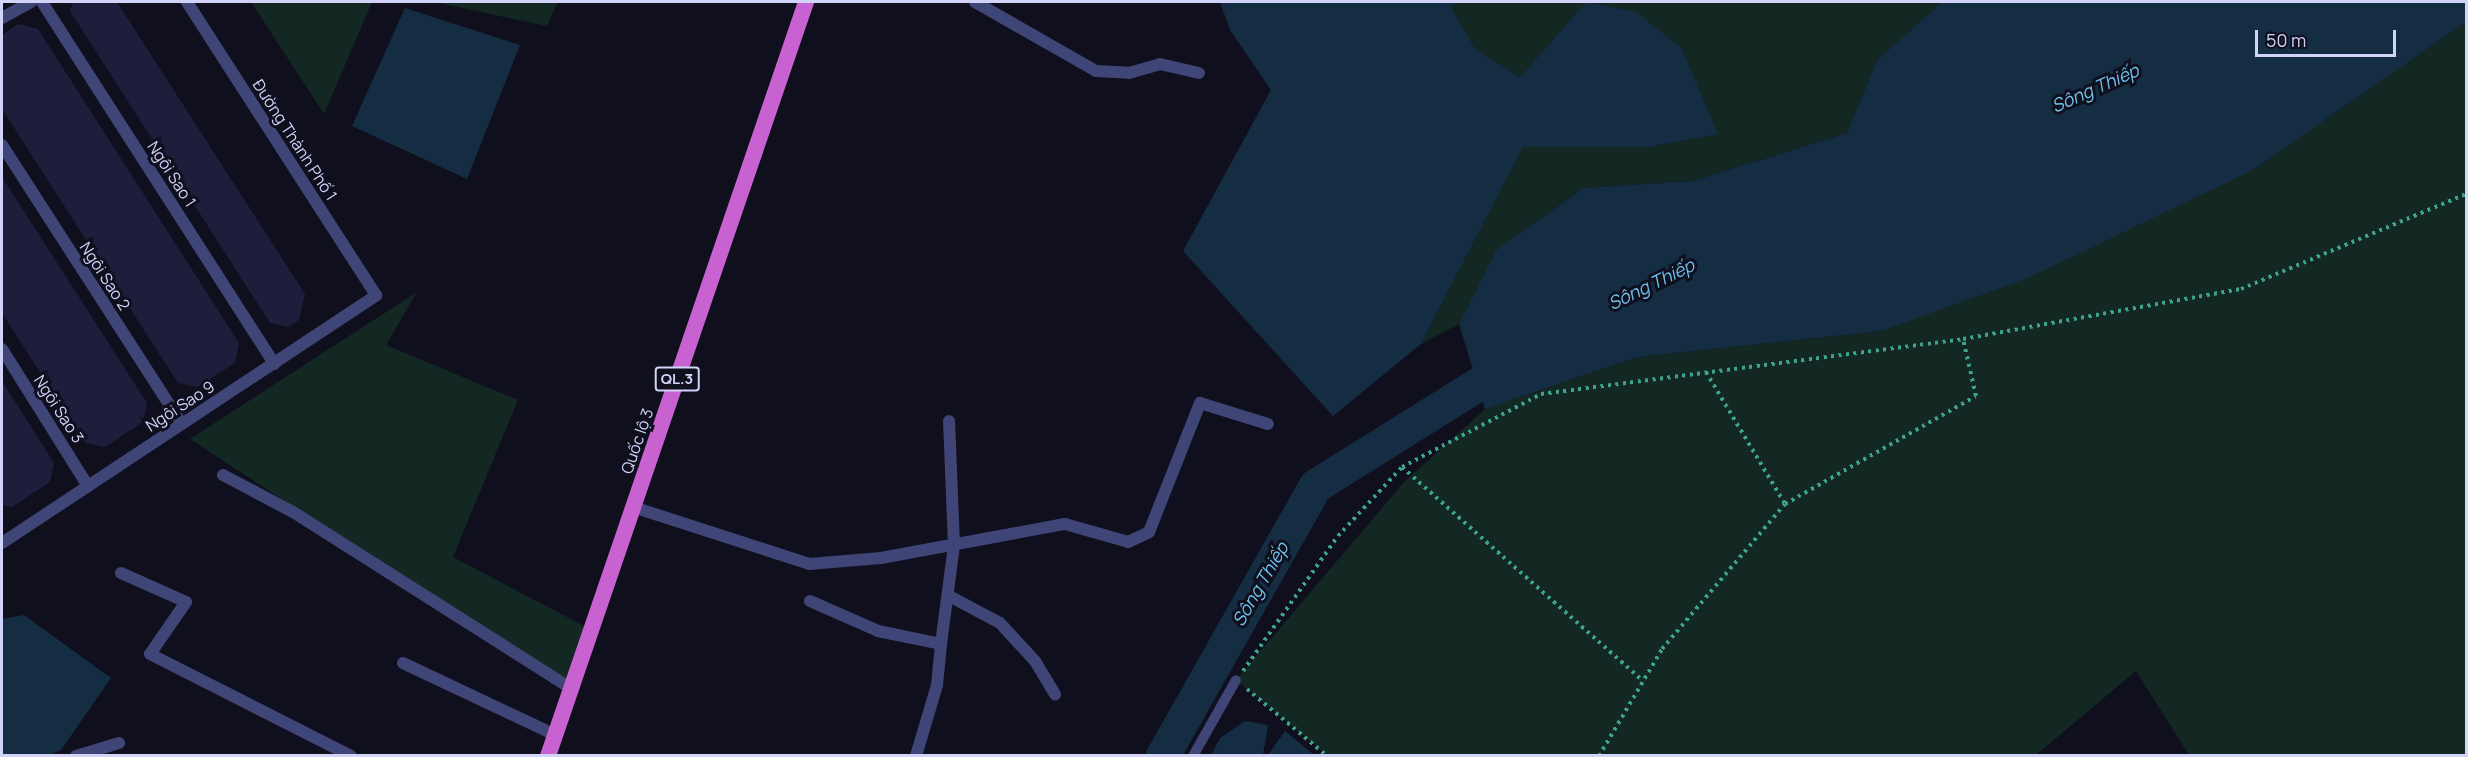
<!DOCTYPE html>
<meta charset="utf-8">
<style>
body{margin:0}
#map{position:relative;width:2468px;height:757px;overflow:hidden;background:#0f0f1e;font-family:Manrope,sans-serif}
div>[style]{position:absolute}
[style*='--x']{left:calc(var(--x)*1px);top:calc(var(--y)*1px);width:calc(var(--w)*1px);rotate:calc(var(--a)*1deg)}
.green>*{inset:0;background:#132723}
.water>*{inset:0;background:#152d42}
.river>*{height:34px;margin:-17px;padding:0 17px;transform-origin:17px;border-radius:17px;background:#152d42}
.building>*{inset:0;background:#1f1d3c}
.path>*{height:4px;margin-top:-2px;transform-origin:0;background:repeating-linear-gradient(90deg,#3da28e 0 3px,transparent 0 7.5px)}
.service>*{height:10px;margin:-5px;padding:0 5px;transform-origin:5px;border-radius:5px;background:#404577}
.minor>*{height:12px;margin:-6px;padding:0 6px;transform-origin:6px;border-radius:6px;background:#404577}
.tertiary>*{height:12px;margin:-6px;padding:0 6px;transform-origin:6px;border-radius:6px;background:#404577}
.trunk>*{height:16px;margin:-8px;padding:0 8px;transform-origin:8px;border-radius:8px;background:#c862d0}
span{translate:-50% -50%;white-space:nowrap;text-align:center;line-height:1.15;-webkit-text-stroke:6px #0f0f1e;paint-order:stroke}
.shield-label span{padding:2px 4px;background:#0f0f1e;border:2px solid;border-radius:4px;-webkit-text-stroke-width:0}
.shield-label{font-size:15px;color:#d2d3f9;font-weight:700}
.street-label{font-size:16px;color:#d2d3f9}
.water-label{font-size:18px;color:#6dc3ec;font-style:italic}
.frame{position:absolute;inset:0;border:3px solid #d2d3f9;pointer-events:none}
.scale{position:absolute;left:2255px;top:30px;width:141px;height:27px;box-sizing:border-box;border:3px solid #d2d3f9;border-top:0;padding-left:8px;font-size:18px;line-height:21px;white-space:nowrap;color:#d2d3f9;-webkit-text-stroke:4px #0f0f1e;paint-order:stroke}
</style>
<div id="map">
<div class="green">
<div style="clip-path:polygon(251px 2px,372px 2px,324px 114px)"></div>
<div style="clip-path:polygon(434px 2px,558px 2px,547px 26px)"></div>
<div style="clip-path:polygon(1456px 2px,1942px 2px,1877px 60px,1847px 133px,1693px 181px,1584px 188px,1496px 250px,1459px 324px,1421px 344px,1523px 147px,1650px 147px,1717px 134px,1586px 2px,1520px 77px,1476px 50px,1451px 7px)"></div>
<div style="clip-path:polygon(2466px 22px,2466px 755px,2189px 755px,2136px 671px,2036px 755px,1327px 755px,1236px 680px,1404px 482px,1485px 409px,1638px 357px,1881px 331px,2253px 170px)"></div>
<div style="clip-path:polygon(417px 292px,386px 345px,518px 400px,453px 557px,590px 629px,569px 687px,190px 439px)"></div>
</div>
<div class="water">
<div style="clip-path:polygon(1220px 2px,1456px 2px,1451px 7px,1476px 50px,1520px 77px,1586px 2px,1636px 12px,1681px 48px,1718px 134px,1650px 147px,1523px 147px,1421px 344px,1333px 416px,1183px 251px,1271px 90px,1230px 30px)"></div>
<div style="clip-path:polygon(1942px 2px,2466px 2px,2466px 22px,2253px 170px,2028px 278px,1881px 331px,1638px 357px,1485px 409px,1459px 324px,1496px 250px,1584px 188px,1693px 181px,1847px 133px,1877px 60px)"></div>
<div style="clip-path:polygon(405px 8px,520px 45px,467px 179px,352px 126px)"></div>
<div style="clip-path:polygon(24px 615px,111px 678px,61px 750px,50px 755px,2px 755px,2px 619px)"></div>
<div style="clip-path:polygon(1245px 721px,1268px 725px,1263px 755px,1211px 755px,1220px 738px)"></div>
<div style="clip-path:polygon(1285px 731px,1314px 755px,1268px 755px)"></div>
</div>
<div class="river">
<div style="--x:1163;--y:756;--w:310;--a:-60.5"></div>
<div style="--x:1316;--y:486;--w:238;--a:-32"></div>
</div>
<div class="building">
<div style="clip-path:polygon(73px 2px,117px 2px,305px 294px,299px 320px,289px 327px,270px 323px,70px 11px)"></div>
<div style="clip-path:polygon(18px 24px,38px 29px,239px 343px,235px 363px,197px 387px,178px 383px,2px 109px,2px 35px)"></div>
<div style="clip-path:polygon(2px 177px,147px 403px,143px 422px,105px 447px,85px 443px,2px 313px)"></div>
<div style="clip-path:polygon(2px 381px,54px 463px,50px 482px,12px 507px,2px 505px)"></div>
</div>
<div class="path">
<div style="--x:1706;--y:372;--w:154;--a:59.1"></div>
<div style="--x:1402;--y:467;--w:322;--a:41.6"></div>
<div style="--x:1243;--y:671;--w:165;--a:-54.9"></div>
<div style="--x:1338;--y:536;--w:94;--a:-47.2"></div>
<div style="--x:1402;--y:467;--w:157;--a:-27.7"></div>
<div style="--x:1541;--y:394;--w:426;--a:-7.4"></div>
<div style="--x:1963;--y:339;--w:282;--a:-10.2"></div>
<div style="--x:2241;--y:289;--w:244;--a:-22.9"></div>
<div style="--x:1247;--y:689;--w:104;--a:39.9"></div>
<div style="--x:1599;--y:756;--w:124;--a:-59.5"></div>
<div style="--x:1662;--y:649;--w:190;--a:-49.7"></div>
<div style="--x:1785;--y:504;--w:219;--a:-29.5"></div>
<div style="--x:1976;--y:396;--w:58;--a:-102.8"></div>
</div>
<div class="service">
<div style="--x:1193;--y:756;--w:87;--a:-60.5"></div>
</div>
<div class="minor">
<div style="--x:42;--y:2;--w:430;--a:57.3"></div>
<div style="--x:975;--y:2;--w:139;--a:29.7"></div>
<div style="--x:1096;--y:71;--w:33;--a:3"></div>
<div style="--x:1129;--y:73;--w:32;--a:-16"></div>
<div style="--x:1160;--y:64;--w:40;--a:13"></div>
<div style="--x:2;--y:18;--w:33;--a:-29"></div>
<div style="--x:2;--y:145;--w:332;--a:57.2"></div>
<div style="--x:2;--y:349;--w:162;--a:57.9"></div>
<div style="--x:223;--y:475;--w:79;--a:27.9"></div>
<div style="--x:293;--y:512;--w:327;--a:32.4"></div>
<div style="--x:633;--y:507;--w:185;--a:17.9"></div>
<div style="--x:809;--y:564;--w:72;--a:-4.8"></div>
<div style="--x:881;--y:558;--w:187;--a:-10.5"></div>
<div style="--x:1065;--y:524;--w:66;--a:15.9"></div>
<div style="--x:1128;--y:542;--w:23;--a:-25"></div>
<div style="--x:1149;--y:532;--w:139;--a:-68.4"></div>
<div style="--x:1200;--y:403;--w:71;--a:17.2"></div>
<div style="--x:2;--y:543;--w:449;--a:-33.5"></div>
<div style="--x:121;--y:573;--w:71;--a:24"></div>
<div style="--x:186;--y:602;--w:63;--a:124.7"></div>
<div style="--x:150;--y:654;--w:225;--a:26.9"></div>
<div style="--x:951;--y:597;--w:55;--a:28"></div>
<div style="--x:1000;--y:623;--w:52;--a:47.4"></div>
<div style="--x:1035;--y:661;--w:39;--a:59"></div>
<div style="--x:810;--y:601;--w:74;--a:23.8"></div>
<div style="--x:878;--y:631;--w:64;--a:11.7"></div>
<div style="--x:941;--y:644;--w:100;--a:-82.5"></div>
<div style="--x:954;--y:545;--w:124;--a:-92.3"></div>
<div style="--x:403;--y:663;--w:168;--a:25.3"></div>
<div style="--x:76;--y:756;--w:45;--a:-16.8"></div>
<div style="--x:916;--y:756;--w:74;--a:-73.5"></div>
<div style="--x:937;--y:685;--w:41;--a:-84.4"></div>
</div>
<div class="tertiary">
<div style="--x:187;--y:2;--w:349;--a:57.2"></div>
</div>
<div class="trunk">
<div style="--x:548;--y:756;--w:797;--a:-71.11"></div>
</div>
<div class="shield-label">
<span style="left:677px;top:379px">QL.3</span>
</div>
<div class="street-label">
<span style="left:295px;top:140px;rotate:57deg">Đường Thành Phố 1</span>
<span style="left:172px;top:174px;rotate:57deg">Ngôi Sao 1</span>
<span style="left:105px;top:276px;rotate:57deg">Ngôi Sao 2</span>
<span style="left:180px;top:406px;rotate:-33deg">Ngôi Sao 9</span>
<span style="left:59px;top:409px;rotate:57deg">Ngôi Sao 3</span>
<span style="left:637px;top:441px;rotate:-71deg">Quốc lộ 3</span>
</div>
<div class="water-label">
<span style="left:2095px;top:88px;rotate:-24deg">Sông Thiếp</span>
<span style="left:1651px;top:284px;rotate:-26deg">Sông Thiếp</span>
<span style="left:1260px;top:584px;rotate:-60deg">Sông Thiếp</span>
</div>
<div class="frame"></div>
<div class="scale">50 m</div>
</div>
